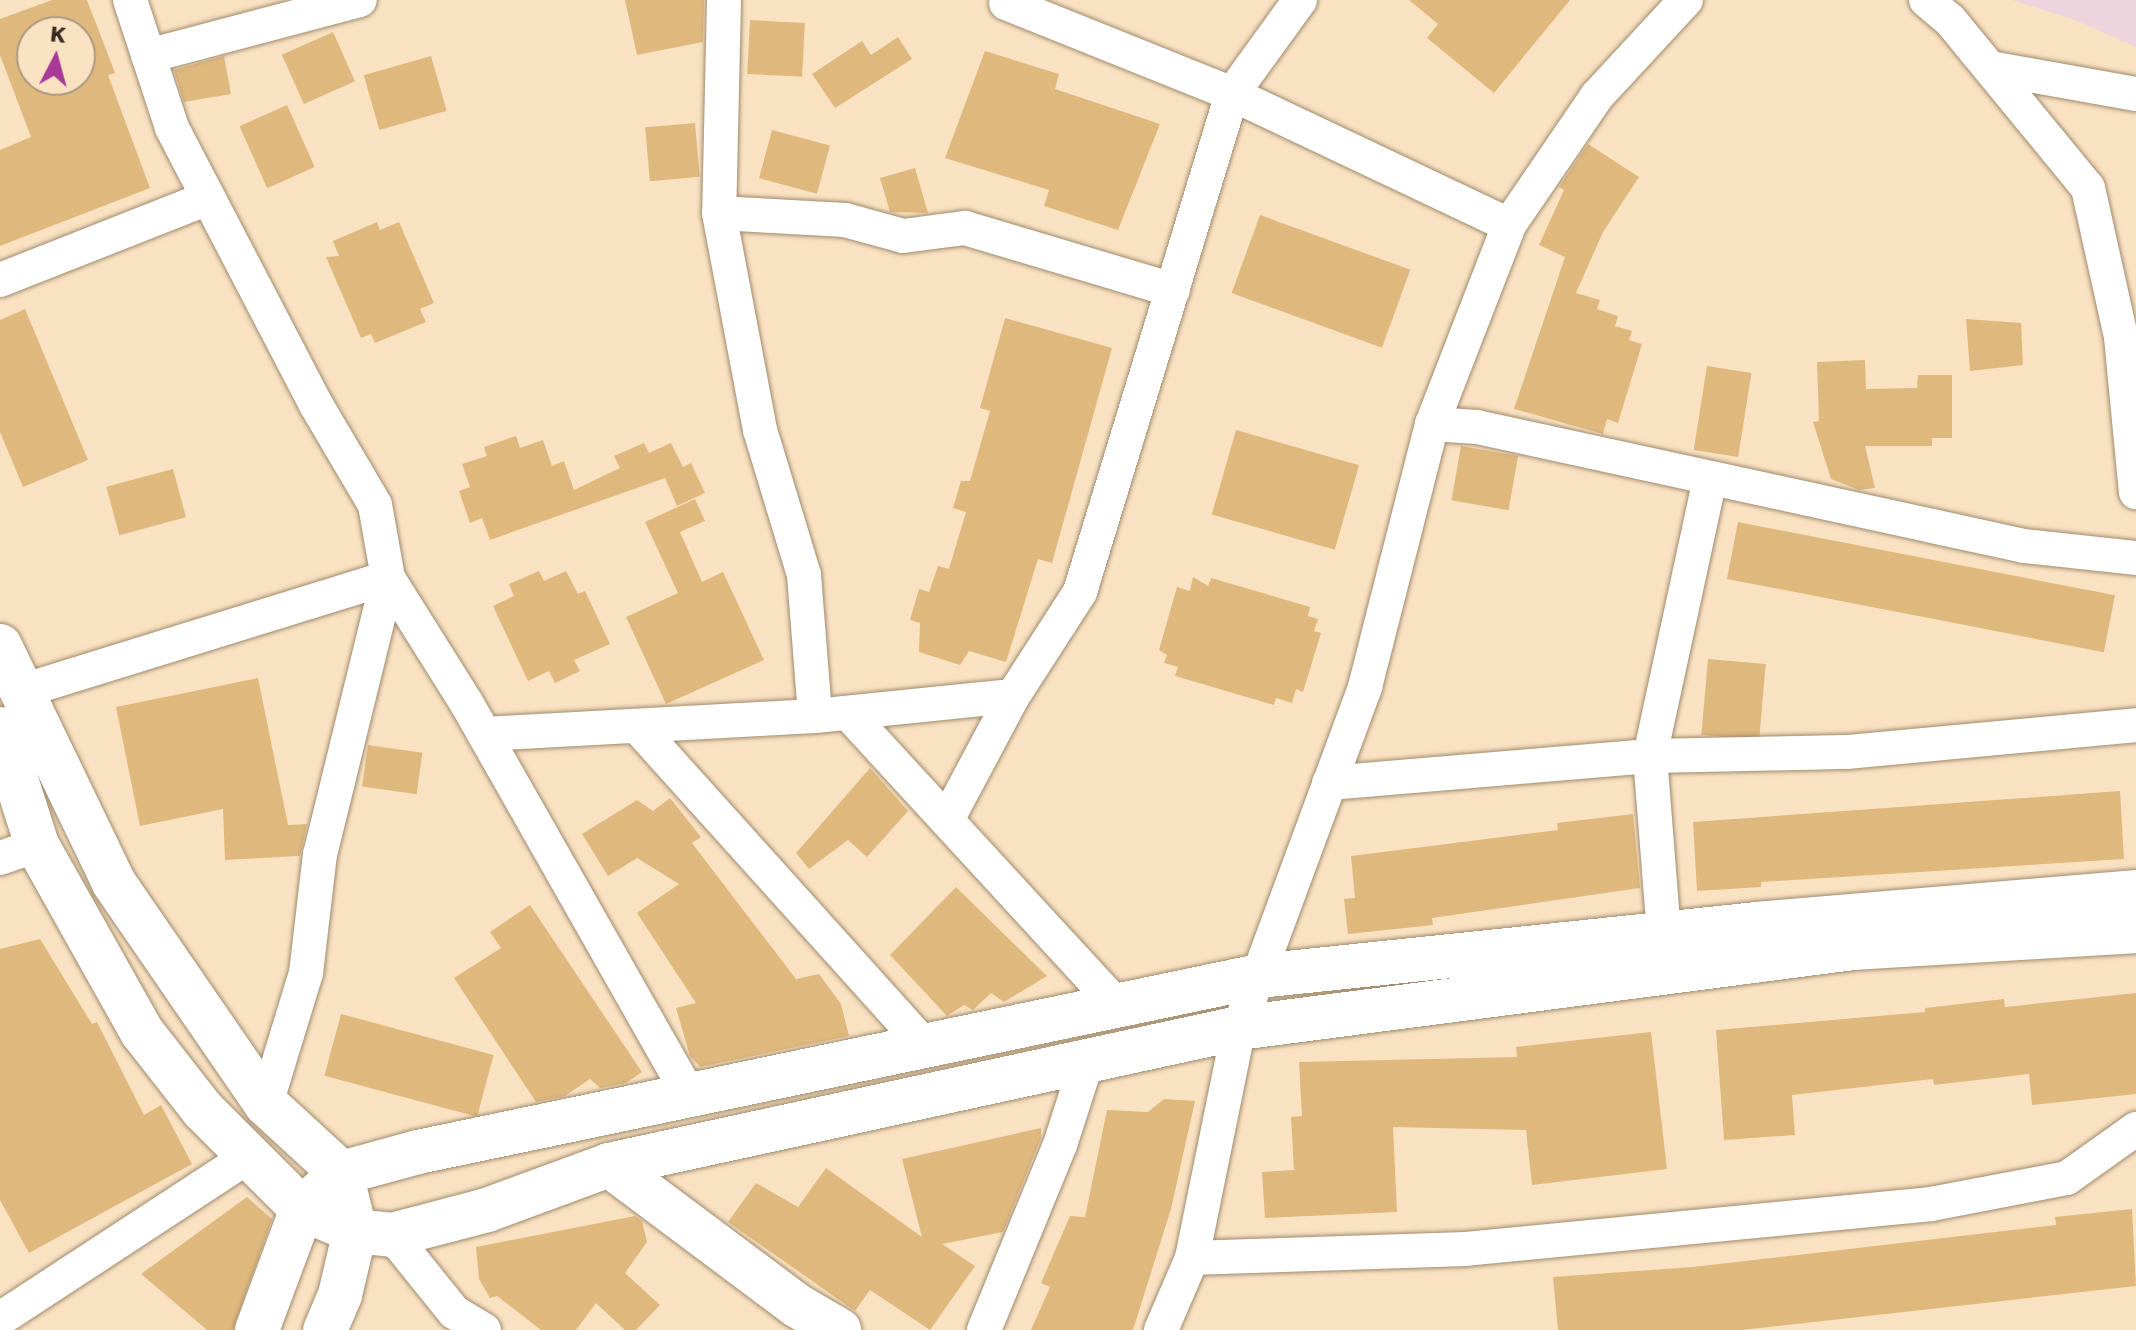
<!DOCTYPE html>
<style>
body{margin:0}
#map{position:relative;width:2136px;height:1330px;overflow:hidden;background:#f9e2c2;font-family:"Golos Text",sans-serif}
div>[style]{position:absolute}
[style*='--x']{left:calc(var(--x)*1px);top:calc(var(--y)*1px);width:calc(var(--w)*1px);rotate:calc(var(--a)*1deg)}
.education>*{inset:0;background:#edd4dd}
.building>*{inset:0;background:#dfb87e;transform-origin:0 0}
.roads{filter:drop-shadow(0 0 2px #a08b6d) drop-shadow(0 0 2px #a08b6d)}
.minor>*{height:34px;margin:-17px;padding:0 17px;transform-origin:17px;border-radius:17px;background:#fff}
.major>*{height:44px;margin:-22px;padding:0 22px;transform-origin:22px;border-radius:22px;background:#fff}
span{translate:-50% -50%;white-space:nowrap;text-align:center;line-height:1.15;-webkit-text-stroke:8px #f9e2c2;paint-order:stroke}
.north{position:absolute;left:16px;top:16px;width:80px;height:80px;box-sizing:border-box;background:#f9e2c2;border:2px solid #ab9981;border-radius:50%;rotate:6deg;font-size:22px;font-weight:700;line-height:32px;text-align:center;color:#352c20}
.north::after{content:'';display:block;margin:auto;width:28px;height:36px;background:#a83997;clip-path:polygon(50% 0,100% 100%,50% 72%,0 100%)}
</style>
<div id="map">
<div class="education">
<div style="clip-path:polygon(2012px 0,2136px 0,2136px 47px,2075px 20px)"></div>
</div>
<div class="building">
<div style="clip-path:polygon(evenodd,52px 0,87px 0,115px 73px,108px 75px,150px 188px,0 246px,0 150px,31px 137px,0 55px,0 19px,52px 0,32px 32px,80px 32px,80px 80px,32px 80px,32px 32px)"></div>
<div style="clip-path:polygon(625px 0,704px 0,703px 42px,637px 55px)"></div>
<div style="clip-path:polygon(1409px 0,1570px 0,1494px 93px,1427px 38px,1438px 24px)"></div>
<div style="left:750px;top:20px;width:55px;height:54px;rotate:3deg"></div>
<div style="left:333px;top:32px;width:54px;height:56px;rotate:66deg"></div>
<div style="clip-path:polygon(898px 37px,912px 59px,835px 108px,812px 74px,862px 41px,871px 55px)"></div>
<div style="clip-path:polygon(985px 51px,1059px 74px,1055px 89px,1160px 124px,1118px 230px,1044px 206px,1049px 190px,945px 158px)"></div>
<div style="clip-path:polygon(224px 56px,231px 94px,184px 102px,174px 70px)"></div>
<div style="left:431px;top:56px;width:57px;height:70px;rotate:74deg"></div>
<div style="left:287px;top:105px;width:68px;height:52px;rotate:66deg"></div>
<div style="left:695px;top:123px;width:54px;height:50px;rotate:85deg"></div>
<div style="left:772px;top:130px;width:60px;height:50px;rotate:15deg"></div>
<div style="clip-path:polygon(1588px 144px,1639px 177px,1603px 232px,1576px 293px,1600px 300px,1597px 309px,1618px 316px,1615px 326px,1632px 331px,1629px 340px,1642px 344px,1618px 423px,1607px 419px,1603px 434px,1514px 409px,1565px 257px,1539px 245px,1564px 190px,1559px 187px)"></div>
<div style="clip-path:polygon(915px 168px,928px 213px,890px 212px,880px 178px)"></div>
<div style="left:1260px;top:215px;width:160px;height:83px;rotate:20deg"></div>
<div style="clip-path:polygon(377px 222px,380px 230px,399px 222px,434px 303px,420px 309px,426px 322px,375px 343px,371px 334px,361px 338px,326px 257px,339px 256px,333px 241px)"></div>
<div style="clip-path:polygon(25px 309px,88px 460px,23px 487px,0 432px,0 320px)"></div>
<div style="clip-path:polygon(1005px 318px,1112px 348px,1052px 563px,1038px 559px,1006px 662px,969px 651px,960px 665px,919px 652px,920px 623px,910px 620px,919px 589px,929px 592px,938px 566px,949px 569px,966px 512px,953px 508px,961px 481px,970px 481px,990px 411px,980px 408px)"></div>
<div style="clip-path:polygon(1966px 319px,2021px 323px,2023px 365px,1970px 371px)"></div>
<div style="clip-path:polygon(1865px 360px,1866px 389px,1917px 388px,1918px 375px,1952px 375px,1952px 438px,1932px 438px,1932px 446px,1865px 446px,1875px 488px,1859px 490px,1831px 479px,1813px 422px,1819px 421px,1817px 362px)"></div>
<div style="left:1707px;top:366px;width:45px;height:85px;rotate:9deg"></div>
<div style="left:1236px;top:430px;width:128px;height:88px;rotate:16deg"></div>
<div style="clip-path:polygon(516px 436px,520px 448px,543px 440px,552px 466px,564px 461px,574px 490px,620px 468px,614px 456px,644px 443px,649px 453px,671px 443px,683px 467px,691px 463px,705px 493px,677px 506px,665px 478px,490px 540px,482px 518px,470px 523px,459px 491px,470px 487px,462px 464px,487px 456px,484px 447px)"></div>
<div style="left:1461px;top:446px;width:58px;height:55px;rotate:10deg"></div>
<div style="left:173px;top:469px;width:50px;height:69px;rotate:75deg"></div>
<div style="clip-path:polygon(695px 499px,705px 521px,680px 532px,702px 582px,723px 572px,764px 660px,666px 704px,626px 617px,678px 593px,645px 522px)"></div>
<div style="left:1738px;top:522px;width:384px;height:58px;rotate:11deg"></div>
<div style="clip-path:polygon(539px 571px,544px 581px,566px 571px,578px 594px,585px 591px,610px 644px,574px 660px,580px 671px,555px 683px,549px 671px,528px 681px,493px 606px,514px 596px,509px 584px)"></div>
<div style="clip-path:polygon(1193px 577px,1208px 586px,1211px 578px,1310px 607px,1308px 616px,1318px 619px,1314px 631px,1321px 633px,1303px 692px,1296px 689px,1292px 703px,1276px 698px,1274px 705px,1175px 676px,1178px 667px,1164px 663px,1167px 655px,1159px 650px,1177px 587px,1190px 591px)"></div>
<div style="left:1708px;top:659px;width:58px;height:76px;rotate:5deg"></div>
<div style="clip-path:polygon(258px 678px,288px 825px,307px 824px,300px 856px,225px 860px,223px 809px,140px 826px,116px 707px)"></div>
<div style="left:368px;top:745px;width:55px;height:42px;rotate:8deg"></div>
<div style="clip-path:polygon(870px 768px,908px 811px,867px 857px,848px 840px,809px 869px,796px 853px)"></div>
<div style="clip-path:polygon(2120px 791px,2124px 859px,1761px 882px,1761px 887px,1697px 891px,1693px 822px)"></div>
<div style="clip-path:polygon(670px 798px,701px 837px,692px 843px,796px 979px,819px 974px,841px 1004px,849px 1036px,700px 1067px,690px 1056px,676px 1008px,696px 1003px,637px 913px,679px 884px,637px 858px,608px 876px,582px 834px,637px 800px,653px 811px)"></div>
<div style="clip-path:polygon(1633px 814px,1640px 888px,1432px 918px,1433px 925px,1348px 934px,1344px 899px,1355px 898px,1351px 856px,1558px 830px,1557px 823px)"></div>
<div style="clip-path:polygon(956px 887px,1047px 976px,1004px 1002px,991px 993px,973px 1010px,964px 1005px,947px 1016px,890px 955px)"></div>
<div style="clip-path:polygon(530px 905px,642px 1072px,626px 1083px,600px 1088px,590px 1079px,565px 1096px,536px 1102px,454px 978px,501px 948px,490px 932px)"></div>
<div style="clip-path:polygon(40px 939px,92px 1024px,97px 1022px,144px 1115px,161px 1105px,192px 1164px,29px 1253px,0 1200px,0 949px)"></div>
<div style="clip-path:polygon(2136px 993px,2136px 1094px,2032px 1105px,2029px 1074px,1934px 1085px,1933px 1079px,1792px 1095px,1795px 1135px,1724px 1140px,1716px 1030px,1925px 1012px,1925px 1008px,2004px 999px,2005px 1007px)"></div>
<div style="left:341px;top:1014px;width:158px;height:64px;rotate:15deg"></div>
<div style="clip-path:polygon(1651px 1032px,1667px 1169px,1532px 1185px,1526px 1130px,1393px 1127px,1397px 1212px,1265px 1218px,1262px 1172px,1294px 1170px,1291px 1117px,1302px 1116px,1299px 1062px,1517px 1057px,1516px 1047px)"></div>
<div style="clip-path:polygon(1164px 1099px,1195px 1101px,1171px 1209px,1133px 1330px,1031px 1330px,1050px 1287px,1041px 1283px,1070px 1216px,1085px 1217px,1107px 1110px,1148px 1112px)"></div>
<div style="clip-path:polygon(1041px 1128px,1041px 1138px,1003px 1232px,942px 1244px,975px 1266px,930px 1330px,870px 1290px,855px 1311px,728px 1222px,756px 1183px,798px 1207px,826px 1168px,922px 1237px,902px 1159px)"></div>
<div style="clip-path:polygon(247px 1197px,272px 1219px,233px 1330px,207px 1330px,141px 1274px)"></div>
<div style="clip-path:polygon(2132px 1209px,2136px 1286px,1742px 1330px,1558px 1330px,1553px 1277px,1693px 1267px,2056px 1225px,2055px 1217px)"></div>
<div style="clip-path:polygon(635px 1216px,642px 1221px,647px 1242px,625px 1273px,660px 1305px,636px 1330px,625px 1330px,596px 1303px,576px 1330px,541px 1330px,497px 1296px,490px 1298px,479px 1279px,476px 1247px)"></div>
</div>
<div class="roads">
<div class="minor">
<div style="--x:130;--y:0;--w:135;--a:71.8"></div>
<div style="--x:172;--y:128;--w:310;--a:62.5"></div>
<div style="--x:315;--y:403;--w:118;--a:59.5"></div>
<div style="--x:375;--y:505;--w:74;--a:79.9"></div>
<div style="--x:388;--y:578;--w:284;--a:103.8"></div>
<div style="--x:320;--y:854;--w:120;--a:96.7"></div>
<div style="--x:306;--y:973;--w:137;--a:107"></div>
<div style="--x:724;--y:0;--w:213;--a:91.3"></div>
<div style="--x:719;--y:213;--w:221;--a:79.3"></div>
<div style="--x:760;--y:430;--w:152;--a:73.1"></div>
<div style="--x:804;--y:575;--w:141;--a:85.5"></div>
<div style="--x:1926;--y:0;--w:31;--a:40"></div>
<div style="--x:1950;--y:20;--w:217;--a:50.6"></div>
<div style="--x:2088;--y:188;--w:153;--a:77.5"></div>
<div style="--x:2121;--y:337;--w:156;--a:84.5"></div>
<div style="--x:1006;--y:3;--w:244;--a:21.9"></div>
<div style="--x:1232;--y:94;--w:306;--a:25.3"></div>
<div style="--x:148;--y:56;--w:219;--a:-14.8"></div>
<div style="--x:1990;--y:68;--w:148;--a:10.1"></div>
<div style="--x:719;--y:213;--w:126;--a:3.2"></div>
<div style="--x:845;--y:220;--w:60;--a:15.4"></div>
<div style="--x:903;--y:236;--w:63;--a:-7.4"></div>
<div style="--x:965;--y:228;--w:217;--a:16.6"></div>
<div style="--x:0;--y:280;--w:224;--a:-21.5"></div>
<div style="--x:1432;--y:424;--w:45;--a:3.8"></div>
<div style="--x:1477;--y:427;--w:560;--a:12.27"></div>
<div style="--x:2024;--y:546;--w:113;--a:6.1"></div>
<div style="--x:22;--y:691;--w:383;--a:-17.2"></div>
<div style="--x:388;--y:578;--w:149;--a:57.9"></div>
<div style="--x:467;--y:704;--w:450;--a:60.4"></div>
<div style="--x:848;--y:713;--w:398;--a:47.4"></div>
<div style="--x:637;--y:726;--w:431;--a:48"></div>
<div style="--x:484;--y:734;--w:331;--a:-3.1"></div>
<div style="--x:815;--y:716;--w:199;--a:-5.8"></div>
<div style="--x:1013;--y:696;--w:124;--a:-57.2"></div>
<div style="--x:1080;--y:592;--w:521;--a:-73.03"></div>
<div style="--x:1232;--y:94;--w:116;--a:-54.1"></div>
<div style="--x:1329;--y:783;--w:322;--a:-4.8"></div>
<div style="--x:1650;--y:756;--w:197;--a:-1.2"></div>
<div style="--x:1847;--y:752;--w:290;--a:-5.3"></div>
<div style="--x:947;--y:820;--w:140;--a:-62"></div>
<div style="--x:0;--y:858;--w:39;--a:-19"></div>
<div style="--x:1664;--y:934;--w:179;--a:-94.5"></div>
<div style="--x:1650;--y:756;--w:284;--a:-77.8"></div>
<div style="--x:392;--y:1235;--w:99;--a:51.2"></div>
<div style="--x:454;--y:1312;--w:35;--a:31"></div>
<div style="--x:1192;--y:1258;--w:273;--a:-1.9"></div>
<div style="--x:1465;--y:1249;--w:468;--a:-5.5"></div>
<div style="--x:1931;--y:1204;--w:138;--a:-10.8"></div>
<div style="--x:2067;--y:1178;--w:85;--a:-35.4"></div>
<div style="--x:0;--y:1319;--w:296;--a:-33.2"></div>
<div style="--x:984;--y:1330;--w:200;--a:-67.7"></div>
<div style="--x:1060;--y:1145;--w:88;--a:-72.2"></div>
<div style="--x:1161;--y:1330;--w:78;--a:-66.7"></div>
<div style="--x:1192;--y:1258;--w:235;--a:-78.5"></div>
<div style="--x:1239;--y:1028;--w:364;--a:-69.7"></div>
<div style="--x:1365;--y:687;--w:271;--a:-75.7"></div>
<div style="--x:1432;--y:424;--w:213;--a:-68.8"></div>
<div style="--x:1509;--y:225;--w:156;--a:-55.7"></div>
<div style="--x:1597;--y:96;--w:131;--a:-47.2"></div>
</div>
<div class="major">
<div style="--x:0;--y:646;--w:263;--a:64.3"></div>
<div style="--x:114;--y:883;--w:268;--a:55.5"></div>
<div style="--x:266;--y:1104;--w:102;--a:42.6"></div>
<div style="--x:341;--y:1173;--w:60;--a:76.4"></div>
<div style="--x:355;--y:1231;--w:66;--a:103.2"></div>
<div style="--x:340;--y:1295;--w:38;--a:113"></div>
<div style="--x:0;--y:729;--w:122;--a:72.3"></div>
<div style="--x:37;--y:845;--w:214;--a:60.7"></div>
<div style="--x:142;--y:1032;--w:99;--a:52"></div>
<div style="--x:203;--y:1110;--w:140;--a:45"></div>
<div style="--x:302;--y:1209;--w:129;--a:110.4"></div>
<div style="--x:2136;--y:892;--w:380;--a:175.2"></div>
<div style="--x:1757;--y:924;--w:501;--a:174.04"></div>
<div style="--x:1259;--y:976;--w:859;--a:168.18"></div>
<div style="--x:418;--y:1152;--w:80;--a:164.7"></div>
<div style="--x:341;--y:1173;--w:53;--a:137.3"></div>
<div style="--x:302;--y:1209;--w:57;--a:22.5"></div>
<div style="--x:355;--y:1231;--w:37;--a:6"></div>
<div style="--x:392;--y:1235;--w:98;--a:-14.7"></div>
<div style="--x:487;--y:1210;--w:130;--a:-20.2"></div>
<div style="--x:609;--y:1165;--w:645;--a:-12.27"></div>
<div style="--x:1239;--y:1028;--w:619;--a:-7.42"></div>
<div style="--x:1853;--y:948;--w:284;--a:-3.4"></div>
<div style="--x:609;--y:1165;--w:234;--a:36.8"></div>
<div style="--x:796;--y:1305;--w:50;--a:30.2"></div>
</div>
</div>
<div class="north">K</div>
</div>
